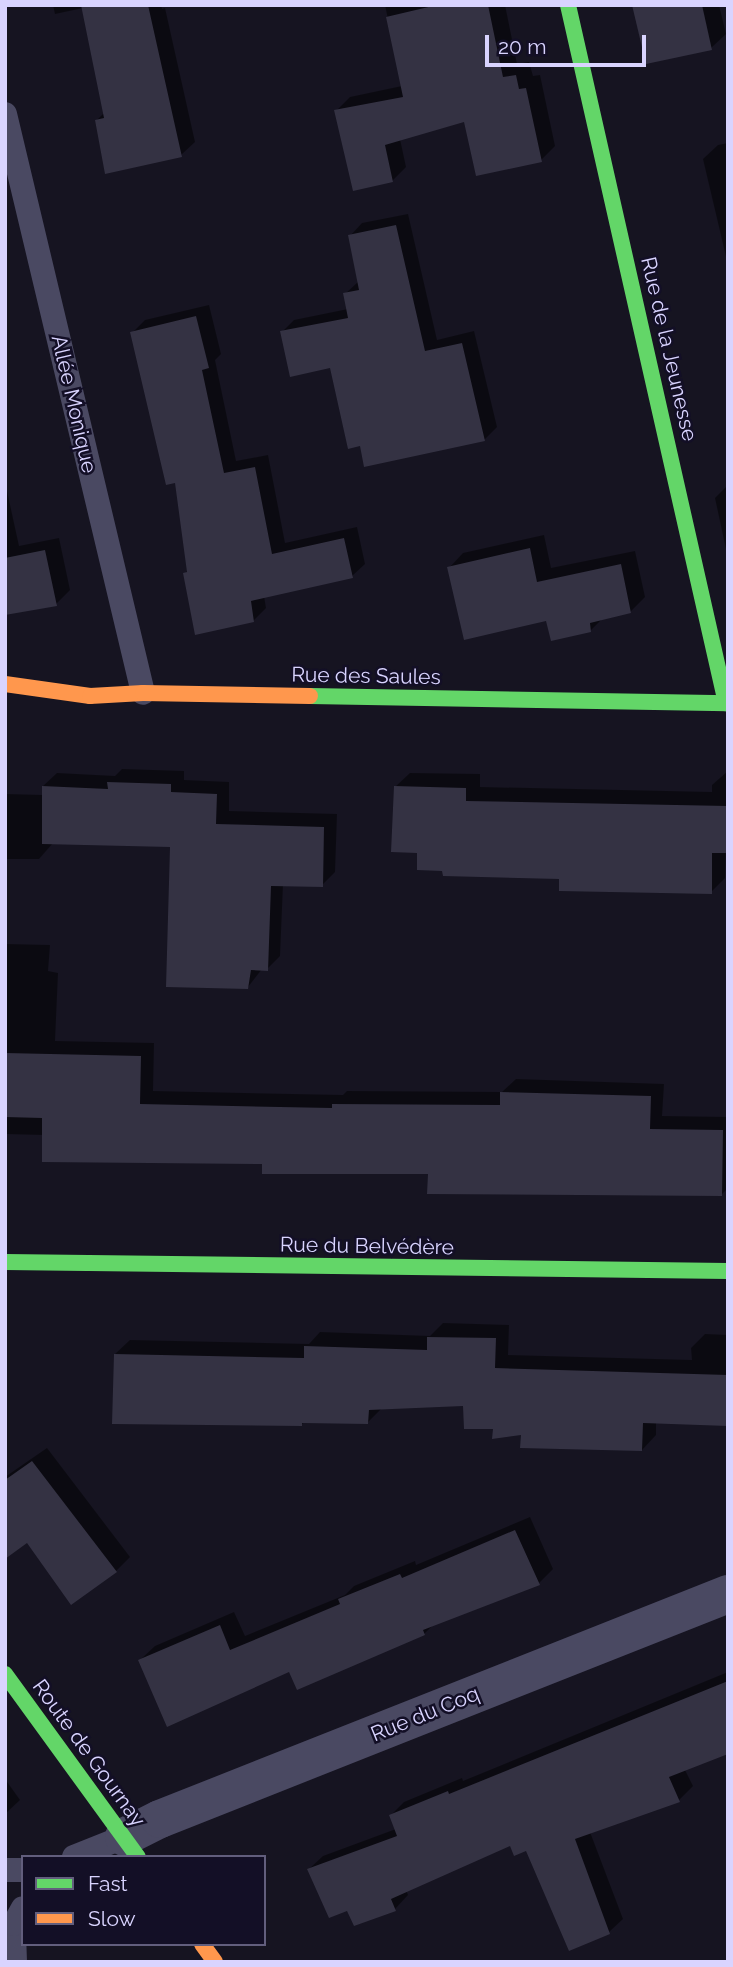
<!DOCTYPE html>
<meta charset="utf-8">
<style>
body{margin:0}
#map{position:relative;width:733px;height:1967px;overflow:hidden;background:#161421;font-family:Raleway,sans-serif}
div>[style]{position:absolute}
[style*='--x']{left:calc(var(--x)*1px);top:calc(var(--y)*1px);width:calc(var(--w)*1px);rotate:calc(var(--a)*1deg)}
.shadow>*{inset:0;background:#0007}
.building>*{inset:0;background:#343243}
.lane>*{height:24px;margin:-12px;padding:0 12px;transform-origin:12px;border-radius:12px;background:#4a4962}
.street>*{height:38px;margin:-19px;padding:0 19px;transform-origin:19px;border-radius:19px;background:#4a4962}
.fast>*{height:16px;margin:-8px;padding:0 8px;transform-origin:8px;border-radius:8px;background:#63d668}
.slow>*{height:16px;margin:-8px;padding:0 8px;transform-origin:8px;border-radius:8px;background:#ff974d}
span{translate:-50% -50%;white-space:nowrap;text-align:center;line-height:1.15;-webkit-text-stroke:5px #130f26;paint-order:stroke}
.street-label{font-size:21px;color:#d9d4ff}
.frame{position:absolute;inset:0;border:7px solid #d9d4ff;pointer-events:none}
.legend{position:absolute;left:21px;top:1855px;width:245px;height:91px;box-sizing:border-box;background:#130f26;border:2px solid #625e7d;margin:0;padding:9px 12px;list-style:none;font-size:21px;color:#d9d4ff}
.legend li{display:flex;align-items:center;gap:14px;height:35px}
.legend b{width:35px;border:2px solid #625e7d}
.scale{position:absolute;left:485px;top:35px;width:161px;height:32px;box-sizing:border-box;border:4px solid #d9d4ff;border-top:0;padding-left:9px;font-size:21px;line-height:24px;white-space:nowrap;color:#d9d4ff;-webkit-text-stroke:5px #130f26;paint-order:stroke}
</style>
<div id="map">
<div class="shadow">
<div style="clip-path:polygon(53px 5px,161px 5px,162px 9px,165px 8px,195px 142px,181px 155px,97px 120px,105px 112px,83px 8px,55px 14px)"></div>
<div style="clip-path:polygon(385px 5px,505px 5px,517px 64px,529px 62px,533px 76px,540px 75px,555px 146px,541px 160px,465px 119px,400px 139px,406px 167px,392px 181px,336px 111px,350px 97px,402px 86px)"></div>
<div style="clip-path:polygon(634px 5px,719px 5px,726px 34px,711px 48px)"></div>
<div style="clip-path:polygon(728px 143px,728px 265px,703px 159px,718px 145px)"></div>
<div style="clip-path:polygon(408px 214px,437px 340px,474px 331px,497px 427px,485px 439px,361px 444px,332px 366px,282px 332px,294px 320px,348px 309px,345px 294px,359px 281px,350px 236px,362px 223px)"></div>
<div style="clip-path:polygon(209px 305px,221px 354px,215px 360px,236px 461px,268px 455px,285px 543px,357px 527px,365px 564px,352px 576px,264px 596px,266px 608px,253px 621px,185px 574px,188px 570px,176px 481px,132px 333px,145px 320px)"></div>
<div style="clip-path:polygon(5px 482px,19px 546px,59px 538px,70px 590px,56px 604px,5px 613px)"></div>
<div style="clip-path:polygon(728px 485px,728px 549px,726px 549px,715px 498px)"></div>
<div style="clip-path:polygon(544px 535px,551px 568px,635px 551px,645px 597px,630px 612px,603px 618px,590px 631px,547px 619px,449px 568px,463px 553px)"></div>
<div style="clip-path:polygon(122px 769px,184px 771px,184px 780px,229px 782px,229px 811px,337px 814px,335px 872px,322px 885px,283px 884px,280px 956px,267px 969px,262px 969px,248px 987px,171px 845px,53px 843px,39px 859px,5px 859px,5px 794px,43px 795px,43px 786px,57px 773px,115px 776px)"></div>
<div style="clip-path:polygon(728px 771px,725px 878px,711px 892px,444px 869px,419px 851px,395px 787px,410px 773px,480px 774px,480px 787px,712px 792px,712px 785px)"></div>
<div style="clip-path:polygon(5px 944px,50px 945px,48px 971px,58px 973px,55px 1041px,154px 1043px,153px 1091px,343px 1095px,347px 1091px,502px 1092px,516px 1079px,664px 1084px,662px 1116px,728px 1117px,728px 1188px,721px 1195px,264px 1162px,44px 1135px,5px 1134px)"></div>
<div style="clip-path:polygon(443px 1323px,509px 1325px,508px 1355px,692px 1360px,691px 1348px,705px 1334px,728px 1335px,728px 1424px,656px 1422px,656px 1435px,642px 1450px,494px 1427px,465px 1404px,382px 1408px,368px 1422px,305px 1421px,301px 1425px,115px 1354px,130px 1340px,309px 1344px,320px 1332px,430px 1336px)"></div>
<div style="clip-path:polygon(47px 1448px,130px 1557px,116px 1571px,27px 1540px,5px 1550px,5px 1477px)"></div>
<div style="clip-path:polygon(530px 1517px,553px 1569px,539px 1583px,434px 1624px,424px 1634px,290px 1670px,140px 1660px,155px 1646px,234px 1612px,245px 1636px,345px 1595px,354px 1586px,415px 1561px,416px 1565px)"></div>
<div style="clip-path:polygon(728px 1672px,728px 1752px,685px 1770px,693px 1786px,679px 1800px,590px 1832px,623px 1919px,609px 1932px,527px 1849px,511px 1844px,406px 1890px,408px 1895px,395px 1909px,348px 1909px,309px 1869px,323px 1856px,396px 1829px,391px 1815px,404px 1802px,462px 1778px,463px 1781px)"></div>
<div style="clip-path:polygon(5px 1779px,20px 1800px,5px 1814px)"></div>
</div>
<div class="building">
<div style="clip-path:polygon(81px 5px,148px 5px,182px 157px,105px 174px,95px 120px,104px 118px)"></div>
<div style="clip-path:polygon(437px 5px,488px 5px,503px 77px,516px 75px,519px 89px,526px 88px,542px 162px,476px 176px,464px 122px,385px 145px,393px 182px,353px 191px,334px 110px,403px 97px,386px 17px)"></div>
<div style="clip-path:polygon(632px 5px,702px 5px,712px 50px,646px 64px)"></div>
<div style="clip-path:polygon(396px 225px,425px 351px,462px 343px,485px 441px,364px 467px,360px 446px,348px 449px,330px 368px,290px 377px,280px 331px,348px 318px,343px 293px,359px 290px,348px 235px)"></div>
<div style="clip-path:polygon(196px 316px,209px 368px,202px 370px,224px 473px,255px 467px,272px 554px,344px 538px,353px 578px,251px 601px,254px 622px,195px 635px,183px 573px,187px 572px,175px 483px,166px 485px,130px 332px)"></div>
<div style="clip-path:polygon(530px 548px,537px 582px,621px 564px,631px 613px,590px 623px,591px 632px,551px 641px,546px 621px,464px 640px,447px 567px)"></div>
<div style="clip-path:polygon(45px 550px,57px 606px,5px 615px,5px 558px)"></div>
<div style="clip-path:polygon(107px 782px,171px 784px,171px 792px,217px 794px,216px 824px,324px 827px,323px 887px,271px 886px,268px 971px,251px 970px,248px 989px,166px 987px,170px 847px,42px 844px,42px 786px,108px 789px)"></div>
<div style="clip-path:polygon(394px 786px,466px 788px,466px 801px,728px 806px,728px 853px,712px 853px,712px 894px,559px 891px,559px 879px,443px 876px,442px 871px,417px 870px,417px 853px,391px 852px)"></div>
<div style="clip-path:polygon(5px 1053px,141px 1056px,140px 1104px,332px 1108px,332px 1104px,500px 1105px,500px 1092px,651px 1096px,650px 1129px,723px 1130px,722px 1196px,427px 1194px,428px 1174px,262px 1174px,262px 1164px,42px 1162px,42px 1118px,5px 1117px)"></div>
<div style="clip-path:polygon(427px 1337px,496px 1338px,495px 1368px,728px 1375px,728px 1426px,643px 1423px,642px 1451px,520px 1448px,521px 1435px,492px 1439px,493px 1429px,464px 1429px,463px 1406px,369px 1410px,368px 1424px,302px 1423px,302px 1426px,112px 1424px,114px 1354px,304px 1358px,304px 1346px,427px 1350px)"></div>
<div style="clip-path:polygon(32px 1461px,117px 1572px,71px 1605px,27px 1543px,5px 1559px,5px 1480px)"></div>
<div style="clip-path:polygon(515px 1530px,540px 1585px,423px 1630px,425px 1635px,297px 1690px,289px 1672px,167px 1727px,138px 1660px,220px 1625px,230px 1650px,340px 1604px,338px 1599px,400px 1574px,402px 1578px)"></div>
<div style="clip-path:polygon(728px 1681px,728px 1754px,669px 1777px,680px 1802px,575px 1839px,610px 1934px,569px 1951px,526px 1851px,514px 1856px,510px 1846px,391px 1899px,396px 1911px,354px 1926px,347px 1911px,329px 1918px,307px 1869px,397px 1836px,389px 1815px,448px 1791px,449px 1794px)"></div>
</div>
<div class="lane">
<div style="--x:5;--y:114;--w:595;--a:76.59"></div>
<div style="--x:74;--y:1857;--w:54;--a:-21.8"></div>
<div style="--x:5;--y:1870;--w:18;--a:0"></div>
<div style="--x:15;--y:1962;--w:38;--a:-92"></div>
<div style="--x:14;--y:1924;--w:18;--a:-61"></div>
</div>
<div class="street">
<div style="--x:124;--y:1837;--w:40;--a:-26.6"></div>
<div style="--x:160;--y:1819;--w:611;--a:-21.61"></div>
</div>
<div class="fast">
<div style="--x:568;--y:5;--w:716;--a:77.25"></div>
<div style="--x:310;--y:696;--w:418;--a:1"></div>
<div style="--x:5;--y:1262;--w:723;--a:0.71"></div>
<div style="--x:5;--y:1674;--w:226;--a:54"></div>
</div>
<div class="slow">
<div style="--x:5;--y:684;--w:86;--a:8"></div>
<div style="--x:90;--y:696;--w:53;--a:-3.2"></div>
<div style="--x:143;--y:693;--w:167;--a:1"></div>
<div style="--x:202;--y:1944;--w:22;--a:54"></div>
</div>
<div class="street-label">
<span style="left:669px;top:349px;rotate:77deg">Rue de la Jeunesse</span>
<span style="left:74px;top:404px;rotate:77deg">Allée Monique</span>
<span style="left:366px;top:676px;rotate:1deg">Rue des Saules</span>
<span style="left:367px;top:1246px;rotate:1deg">Rue du Belvédère</span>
<span style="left:425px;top:1714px;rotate:-22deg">Rue du Coq</span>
<span style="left:89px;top:1753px;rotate:54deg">Route de Gournay</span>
</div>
<div class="frame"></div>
<ul class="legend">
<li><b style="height:9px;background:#63d668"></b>Fast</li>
<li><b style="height:9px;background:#ff974d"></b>Slow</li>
</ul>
<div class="scale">20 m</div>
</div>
